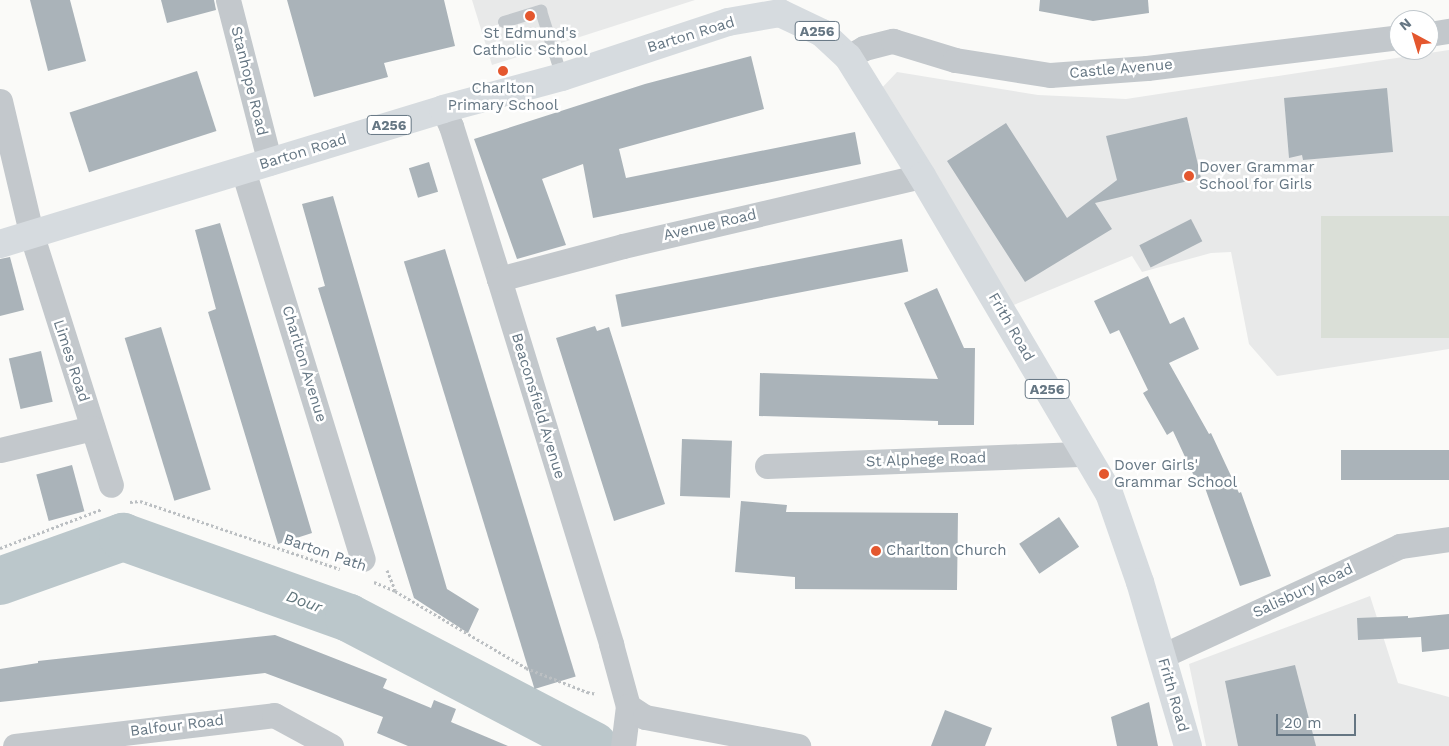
<!DOCTYPE html>
<style>
body{margin:0}
#map{position:relative;width:1449px;height:746px;overflow:hidden;background:#fafaf8;font-family:"Work Sans",sans-serif}
div>[style]{position:absolute}
[style*='--x']{left:calc(var(--x)*1px);top:calc(var(--y)*1px);width:calc(var(--w)*1px);rotate:calc(var(--a)*1deg)}
.built>*{inset:0;background:#e8e9e9}
.green>*{inset:0;background:#dadfd7;transform-origin:0 0}
.river>*{height:48px;margin:-24px;padding:0 24px;transform-origin:24px;border-radius:24px;background:#bbc7cb}
.building>*{inset:0;background:#aab3b9;transform-origin:0 0}
.path>*{height:3px;margin-top:-1.5px;transform-origin:0;background:repeating-linear-gradient(90deg,#bbbfc2 0 2.5px,transparent 0 5px)}
.service>*{height:12px;margin:-6px;padding:0 6px;transform-origin:6px;border-radius:6px;background:#c3c8cc}
.minor>*{height:25px;margin:-12.5px;padding:0 12.5px;transform-origin:12.5px;border-radius:12.5px;background:#c3c8cc}
.primary>*{height:28px;margin:-14px;padding:0 14px;transform-origin:14px;border-radius:14px;background:#d6dbdf}
.dots>*{width:14px;height:14px;translate:-50% -50%;box-sizing:border-box;border:2px solid #fff;border-radius:50%}
span{translate:-50% -50%;white-space:nowrap;text-align:center;line-height:1.15;-webkit-text-stroke:5px #fff;paint-order:stroke}
.shield-label span{padding:1px 4px;background:#fff;border:1px solid;border-radius:4px;-webkit-text-stroke-width:0}
.shield-label{font-size:14px;color:#657683;font-weight:700}
.poi-label{font-size:15px;color:#657683}
.left{translate:0 -50%;text-align:left}
.street-label{font-size:15px;color:#657683}
.water-label{font-size:16px;color:#60757c;font-style:italic}
.north{position:absolute;left:1389px;top:10px;width:50px;height:50px;box-sizing:border-box;background:#fff;border:1px solid #c1c8cd;border-radius:50%;rotate:321deg;font-size:14px;font-weight:700;line-height:20px;text-align:center;color:#657683}
.north::after{content:'';display:block;margin:auto;width:18px;height:22px;background:#e4572e;clip-path:polygon(50% 0,100% 100%,50% 72%,0 100%)}
.scale{position:absolute;left:1276px;top:714px;width:80px;height:22px;box-sizing:border-box;border:2px solid #657683;border-top:0;padding-left:6px;font-size:15px;line-height:18px;white-space:nowrap;color:#657683;-webkit-text-stroke:4px #fff;paint-order:stroke}
</style>
<div id="map">
<div class="built">
<div style="clip-path:polygon(472px 0,695px 0,492px 65px)"></div>
<div style="clip-path:polygon(1449px 50px,1449px 349px,1277px 376px,1249px 344px,1231px 252px,1211px 253px,1142px 272px,1132px 256px,1009px 307px,878px 92px,897px 72px,1038px 95px,1126px 99px)"></div>
<div style="clip-path:polygon(1370px 596px,1398px 683px,1449px 697px,1449px 746px,1206px 746px,1189px 664px)"></div>
</div>
<div class="green">
<div style="left:1449px;top:216px;width:122px;height:128px;rotate:90deg"></div>
</div>
<div class="river">
<div style="--x:0;--y:581;--w:131;--a:-19.7"></div>
<div style="--x:123;--y:537;--w:240;--a:19.7"></div>
<div style="--x:349;--y:618;--w:276;--a:27.6"></div>
</div>
<div class="building">
<div style="clip-path:polygon(30px 0,70px 0,86px 61px,48px 71px)"></div>
<div style="clip-path:polygon(161px 0,214px 0,216px 10px,167px 23px)"></div>
<div style="clip-path:polygon(287px 0,444px 0,455px 46px,384px 63px,388px 77px,314px 97px)"></div>
<div style="clip-path:polygon(1040px 0,1148px 0,1149px 13px,1093px 21px,1039px 11px)"></div>
<div style="clip-path:polygon(751px 56px,764px 109px,619px 149px,626px 178px,855px 132px,861px 164px,593px 218px,583px 164px,542px 179px,566px 245px,517px 259px,474px 139px,645px 84px)"></div>
<div style="left:197px;top:71px;width:63px;height:134px;rotate:72deg"></div>
<div style="clip-path:polygon(1387px 88px,1393px 152px,1303px 160px,1302px 155px,1289px 158px,1284px 98px)"></div>
<div style="clip-path:polygon(1187px 117px,1201px 178px,1095px 203px,1112px 229px,1025px 282px,947px 161px,1006px 123px,1067px 218px,1117px 180px,1106px 136px)"></div>
<div style="left:429px;top:162px;width:31px;height:21px;rotate:73deg"></div>
<div style="clip-path:polygon(333px 196px,447px 589px,479px 609px,468px 633px,414px 598px,318px 288px,325px 286px,302px 204px)"></div>
<div style="left:1191px;top:219px;width:25px;height:58px;rotate:63deg"></div>
<div style="clip-path:polygon(220px 223px,312px 533px,278px 544px,208px 312px,216px 309px,195px 230px)"></div>
<div style="left:902px;top:239px;width:33px;height:292px;rotate:79deg"></div>
<div style="left:445px;top:249px;width:447px;height:43px;rotate:73deg"></div>
<div style="clip-path:polygon(10px 257px,24px 310px,0 316px,0 259px)"></div>
<div style="clip-path:polygon(1148px 276px,1170px 324px,1184px 317px,1199px 349px,1169px 363px,1209px 434px,1211px 433px,1239px 493px,1241px 492px,1271px 576px,1240px 586px,1204px 485px,1199px 487px,1173px 431px,1167px 435px,1143px 393px,1148px 390px,1119px 330px,1110px 334px,1094px 301px)"></div>
<div style="clip-path:polygon(937px 288px,964px 348px,975px 348px,974px 425px,938px 425px,938px 421px,759px 416px,760px 373px,938px 379px,904px 303px)"></div>
<div style="clip-path:polygon(595px 326px,597px 331px,609px 327px,665px 504px,614px 521px,556px 338px)"></div>
<div style="left:161px;top:327px;width:170px;height:38px;rotate:73deg"></div>
<div style="left:41px;top:351px;width:52px;height:33px;rotate:77deg"></div>
<div style="left:682px;top:439px;width:50px;height:57px;rotate:2deg"></div>
<div style="left:1449px;top:450px;width:30px;height:108px;rotate:90deg"></div>
<div style="left:72px;top:465px;width:48px;height:37px;rotate:75deg"></div>
<div style="clip-path:polygon(741px 501px,787px 505px,786px 512px,958px 513px,957px 590px,795px 589px,795px 577px,735px 572px)"></div>
<div style="left:1059px;top:517px;width:36px;height:48px;rotate:56deg"></div>
<div style="clip-path:polygon(1449px 614px,1449px 649px,1422px 652px,1421px 637px,1358px 640px,1357px 618px,1408px 616px,1408px 618px)"></div>
<div style="clip-path:polygon(275px 635px,387px 679px,383px 688px,431px 708px,434px 700px,456px 709px,451px 722px,508px 746px,408px 746px,377px 733px,383px 717px,265px 673px,0 702px,0 669px,38px 663px,38px 661px)"></div>
<div style="clip-path:polygon(1295px 665px,1316px 746px,1238px 746px,1225px 681px)"></div>
<div style="clip-path:polygon(1149px 702px,1158px 746px,1117px 746px,1111px 717px)"></div>
<div style="clip-path:polygon(945px 710px,992px 728px,985px 746px,931px 746px)"></div>
</div>
<div class="path">
<div style="--x:130;--y:502;--w:10;--a:-6"></div>
<div style="--x:140;--y:501;--w:211;--a:18.8"></div>
<div style="--x:0;--y:548;--w:109;--a:-20.9"></div>
<div style="--x:387;--y:570;--w:22;--a:68"></div>
<div style="--x:374;--y:582;--w:23;--a:23"></div>
<div style="--x:395;--y:591;--w:152;--a:30.4"></div>
<div style="--x:526;--y:668;--w:66;--a:21.5"></div>
<div style="--x:587;--y:692;--w:10;--a:11"></div>
</div>
<div class="service">
<div style="--x:504;--y:22;--w:39;--a:-17"></div>
<div style="--x:541;--y:11;--w:69;--a:72.3"></div>
</div>
<div class="minor">
<div style="--x:228;--y:0;--w:168;--a:75.6"></div>
<div style="--x:1429;--y:34;--w:20;--a:-9"></div>
<div style="--x:848;--y:57;--w:18;--a:-29"></div>
<div style="--x:864;--y:48;--w:30;--a:-14"></div>
<div style="--x:893;--y:41;--w:65;--a:17"></div>
<div style="--x:955;--y:60;--w:96;--a:9"></div>
<div style="--x:1050;--y:75;--w:97;--a:-4.1"></div>
<div style="--x:1147;--y:68;--w:254;--a:-7"></div>
<div style="--x:0;--y:101;--w:139;--a:76.7"></div>
<div style="--x:32;--y:236;--w:261;--a:72.4"></div>
<div style="--x:443;--y:109;--w:19;--a:65"></div>
<div style="--x:451;--y:126;--w:160;--a:72.6"></div>
<div style="--x:499;--y:279;--w:382;--a:72.9"></div>
<div style="--x:611;--y:644;--w:64;--a:74.7"></div>
<div style="--x:628;--y:706;--w:40;--a:97.1"></div>
<div style="--x:243;--y:170;--w:407;--a:72.9"></div>
<div style="--x:499;--y:279;--w:128;--a:-14.9"></div>
<div style="--x:623;--y:246;--w:307;--a:-13.2"></div>
<div style="--x:0;--y:450;--w:95;--a:-13.4"></div>
<div style="--x:767;--y:466;--w:318;--a:-2.2"></div>
<div style="--x:1162;--y:656;--w:262;--a:-24.8"></div>
<div style="--x:1400;--y:546;--w:49;--a:-8.1"></div>
<div style="--x:628;--y:706;--w:20;--a:33"></div>
<div style="--x:645;--y:717;--w:156;--a:10.7"></div>
<div style="--x:15;--y:746;--w:261;--a:-6.8"></div>
<div style="--x:274;--y:715;--w:65;--a:28.5"></div>
</div>
<div class="primary">
<div style="--x:0;--y:244;--w:463;--a:-16.9"></div>
<div style="--x:443;--y:109;--w:123;--a:-15.1"></div>
<div style="--x:562;--y:77;--w:175;--a:-18.3"></div>
<div style="--x:728;--y:22;--w:53;--a:-9.8"></div>
<div style="--x:780;--y:13;--w:47;--a:25.5"></div>
<div style="--x:822;--y:33;--w:35;--a:43"></div>
<div style="--x:848;--y:57;--w:140;--a:58.1"></div>
<div style="--x:922;--y:176;--w:368;--a:59.5"></div>
<div style="--x:1109;--y:493;--w:94;--a:70.8"></div>
<div style="--x:1140;--y:582;--w:171;--a:73.7"></div>
</div>
<div class="dots">
<div style="left:530px;top:16px;background:#e4572e"></div>
<div style="left:503px;top:71px;background:#e4572e"></div>
<div style="left:1189px;top:176px;background:#e4572e"></div>
<div style="left:1104px;top:474px;background:#e4572e"></div>
<div style="left:876px;top:551px;background:#e4572e"></div>
</div>
<div class="shield-label">
<span style="left:817px;top:31px">A256</span>
<span style="left:389px;top:125px">A256</span>
<span style="left:1047px;top:389px">A256</span>
</div>
<div class="poi-label">
<span style="left:530px;top:42px">St Edmund's<br>Catholic School</span>
<span style="left:503px;top:97px">Charlton<br>Primary School</span>
<span class="left" style="left:1199px;top:176px">Dover Grammar<br>School for Girls</span>
<span class="left" style="left:1114px;top:474px">Dover Girls'<br>Grammar School</span>
<span class="left" style="left:886px;top:551px">Charlton Church</span>
</div>
<div class="street-label">
<span style="left:691px;top:35px;rotate:-17deg">Barton Road</span>
<span style="left:1121px;top:69px;rotate:-5deg">Castle Avenue</span>
<span style="left:249px;top:81px;rotate:76deg">Stanhope Road</span>
<span style="left:303px;top:152px;rotate:-17deg">Barton Road</span>
<span style="left:710px;top:225px;rotate:-13deg">Avenue Road</span>
<span style="left:1011px;top:327px;rotate:60deg">Frith Road</span>
<span style="left:71px;top:361px;rotate:72deg">Limes Road</span>
<span style="left:304px;top:364px;rotate:73deg">Charlton Avenue</span>
<span style="left:538px;top:406px;rotate:73deg">Beaconsfield Avenue</span>
<span style="left:926px;top:460px;rotate:-2deg">St Alphege Road</span>
<span style="left:325px;top:553px;rotate:19deg">Barton Path</span>
<span style="left:1303px;top:591px;rotate:-25deg">Salisbury Road</span>
<span style="left:1173px;top:695px;rotate:74deg">Frith Road</span>
<span style="left:177px;top:726px;rotate:-7deg">Balfour Road</span>
</div>
<div class="water-label">
<span style="left:304px;top:602px;rotate:20deg">Dour</span>
</div>
<div class="north">N</div>
<div class="scale">20 m</div>
</div>
